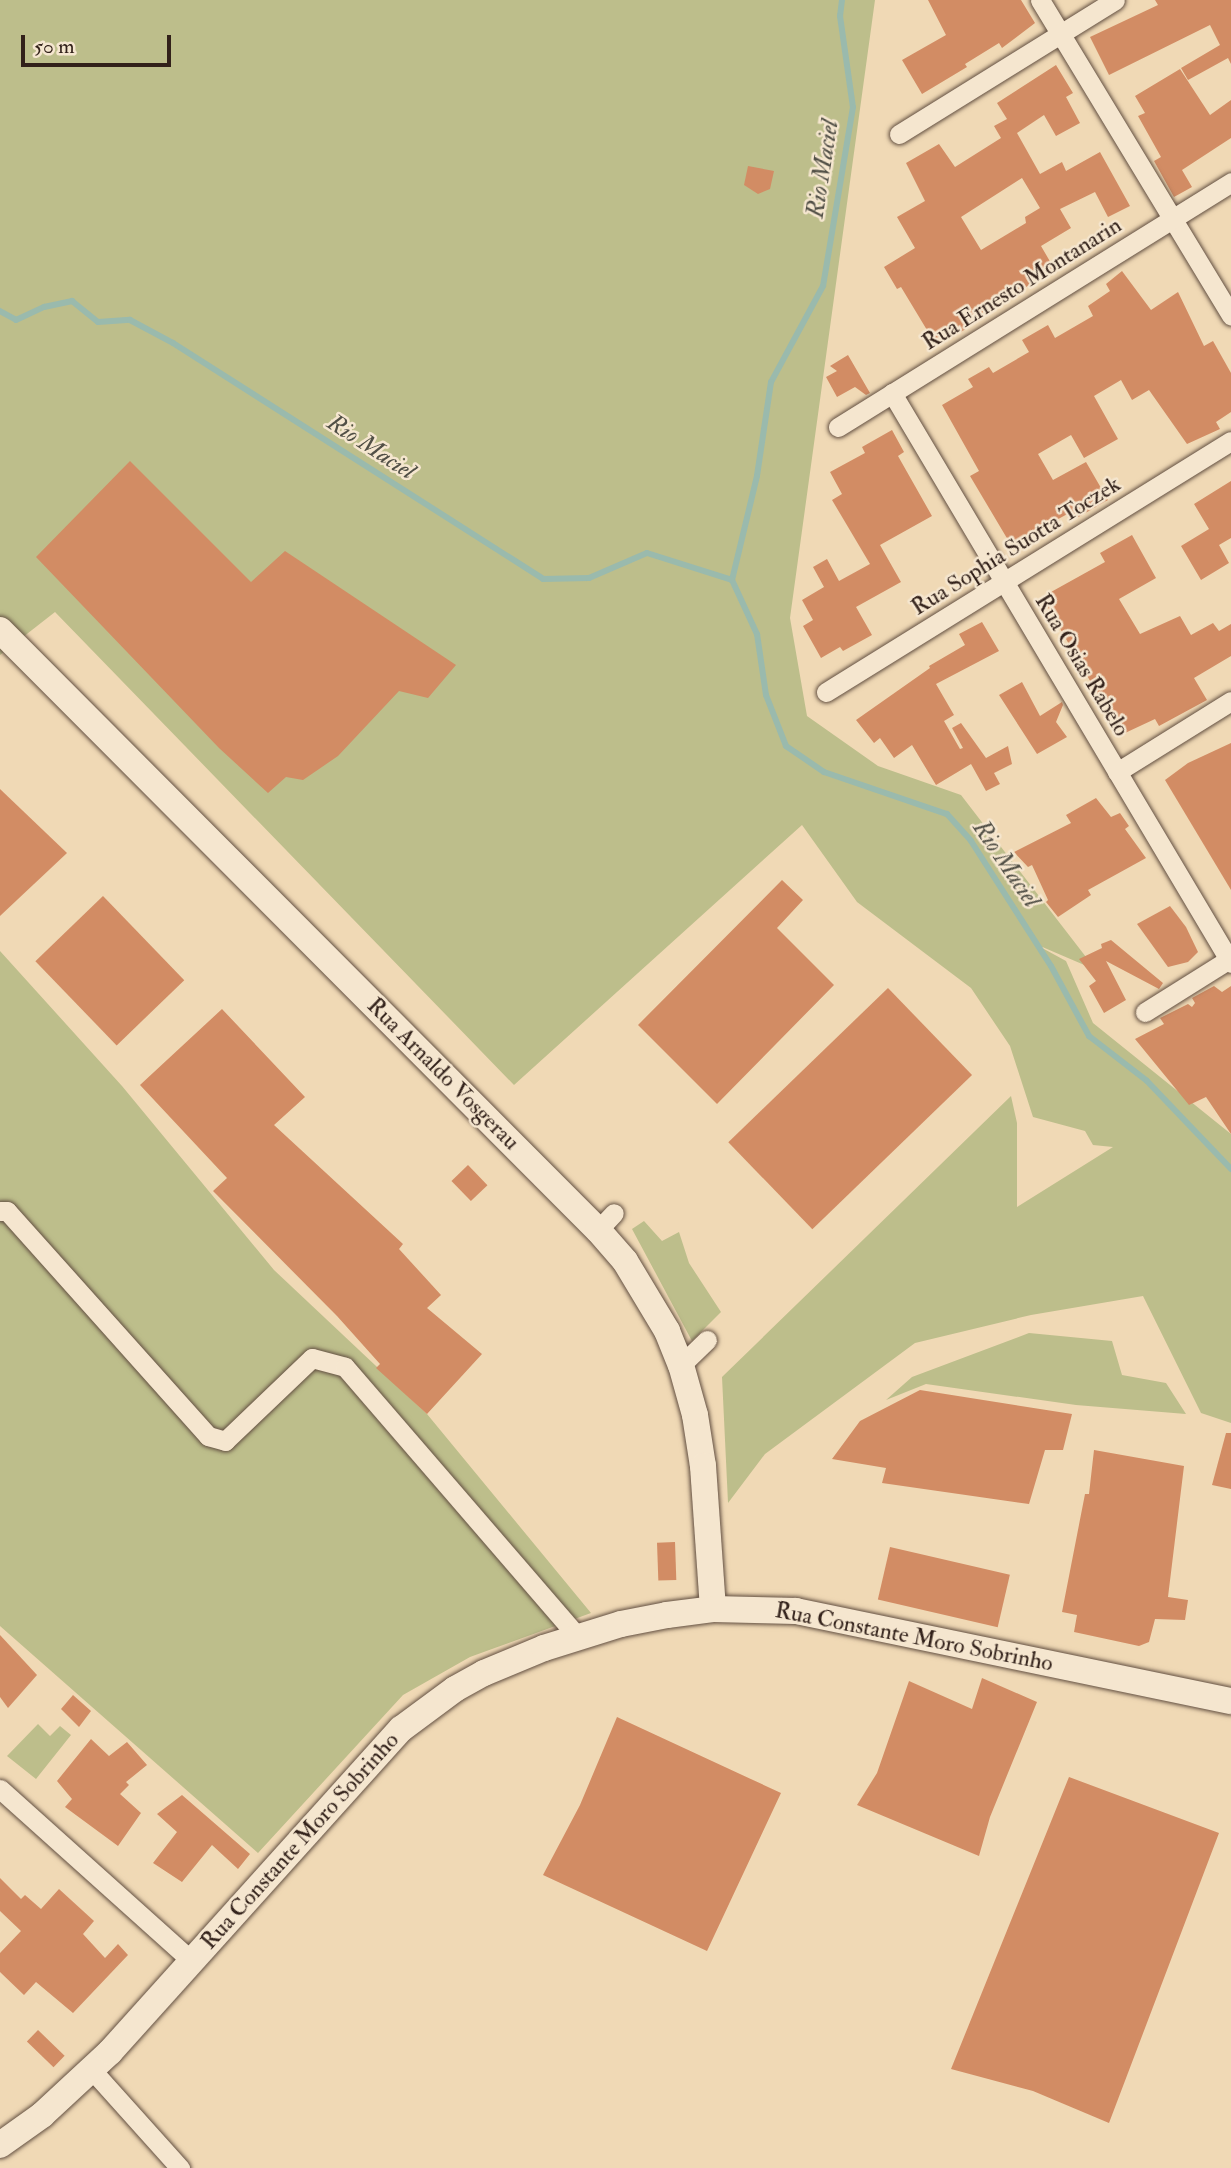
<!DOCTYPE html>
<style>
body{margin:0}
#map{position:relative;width:1231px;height:2168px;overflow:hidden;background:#f0d9b5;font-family:"IM FELL Double Pica",serif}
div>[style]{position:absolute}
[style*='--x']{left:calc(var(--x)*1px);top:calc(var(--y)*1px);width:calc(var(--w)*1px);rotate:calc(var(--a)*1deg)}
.green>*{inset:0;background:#bdbe8b}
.stream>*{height:6px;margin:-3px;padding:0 3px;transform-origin:3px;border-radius:3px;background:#9abaad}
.building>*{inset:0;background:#d28c64;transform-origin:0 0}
.roads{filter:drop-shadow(0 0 2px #624f41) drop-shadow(0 0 2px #624f41)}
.street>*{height:19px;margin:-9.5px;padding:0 9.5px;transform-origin:9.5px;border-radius:9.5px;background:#f5e6cf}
.secondary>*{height:26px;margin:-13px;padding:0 13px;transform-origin:13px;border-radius:13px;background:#f5e6cf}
span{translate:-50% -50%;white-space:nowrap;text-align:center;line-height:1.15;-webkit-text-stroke:5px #f5e6cf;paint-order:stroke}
.street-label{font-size:23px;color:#32211a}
.water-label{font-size:24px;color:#514f46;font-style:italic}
.scale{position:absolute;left:21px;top:35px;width:150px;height:32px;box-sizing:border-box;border:4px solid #32211a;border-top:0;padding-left:9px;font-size:21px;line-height:24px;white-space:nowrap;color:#32211a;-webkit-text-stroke:5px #f5e6cf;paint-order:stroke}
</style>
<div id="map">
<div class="green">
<div style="clip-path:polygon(0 0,875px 0,790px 618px,807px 716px,878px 766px,961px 795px,1096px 970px,1033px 943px,1066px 961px,1093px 1023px,1231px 1134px,1231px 1423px,1201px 1413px,1143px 1296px,1031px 1315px,915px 1343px,765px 1454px,728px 1503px,722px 1377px,1011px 1096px,1017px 1123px,1017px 1207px,1113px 1147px,1093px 1145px,1085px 1131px,1033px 1117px,1010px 1046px,971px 988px,857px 902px,802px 825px,514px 1085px,55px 612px,0 655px)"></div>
<div style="clip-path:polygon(0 951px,122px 1086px,274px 1270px,427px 1414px,591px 1613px,470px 1657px,403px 1695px,258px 1853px,0 1626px)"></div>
<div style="clip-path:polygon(644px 1221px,662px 1241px,679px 1232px,689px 1263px,721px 1312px,692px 1341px,632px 1229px)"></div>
<div style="clip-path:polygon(1029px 1333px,1112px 1341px,1122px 1375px,1166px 1383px,1186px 1414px,1076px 1405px,926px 1384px,886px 1400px,912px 1377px)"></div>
<div style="clip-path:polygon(38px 1724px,50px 1736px,60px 1726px,71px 1735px,36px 1779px,7px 1756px)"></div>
</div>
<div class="stream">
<div style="--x:842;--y:0;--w:16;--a:97"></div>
<div style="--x:840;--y:16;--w:92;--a:81.9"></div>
<div style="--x:853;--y:107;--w:181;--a:99.5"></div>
<div style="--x:823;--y:286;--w:109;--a:118.4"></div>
<div style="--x:771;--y:382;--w:95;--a:98.5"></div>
<div style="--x:757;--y:476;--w:107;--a:103.5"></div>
<div style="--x:732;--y:580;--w:60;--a:65.2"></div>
<div style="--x:757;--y:634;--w:62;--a:81.6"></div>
<div style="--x:766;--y:695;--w:55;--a:68.6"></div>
<div style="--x:786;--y:746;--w:46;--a:34.4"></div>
<div style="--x:824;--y:772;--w:130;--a:18.9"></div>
<div style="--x:947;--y:814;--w:36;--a:48"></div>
<div style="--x:971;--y:841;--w:148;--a:57.4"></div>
<div style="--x:1051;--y:966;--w:80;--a:61.5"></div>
<div style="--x:1089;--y:1036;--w:73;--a:37.8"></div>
<div style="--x:1147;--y:1081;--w:122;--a:46.3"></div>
<div style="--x:0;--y:311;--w:18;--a:29"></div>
<div style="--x:16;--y:320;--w:31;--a:-25"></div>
<div style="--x:44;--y:307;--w:29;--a:-12"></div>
<div style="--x:72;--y:301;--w:33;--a:39"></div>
<div style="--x:98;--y:322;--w:32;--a:-4"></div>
<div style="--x:130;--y:320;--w:49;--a:28.1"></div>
<div style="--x:173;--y:343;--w:439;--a:32.5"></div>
<div style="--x:543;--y:579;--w:46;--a:-1.2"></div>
<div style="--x:589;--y:578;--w:63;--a:-23.3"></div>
<div style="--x:647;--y:553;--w:89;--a:17.6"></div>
</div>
<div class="building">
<div style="clip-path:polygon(928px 0,1021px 0,1035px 23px,1002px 48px,999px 43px,965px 64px,967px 67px,922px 94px,902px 60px,946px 35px)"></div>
<div style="clip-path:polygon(1155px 0,1231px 0,1231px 64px,1228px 58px,1188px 80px,1181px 68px,1220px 45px,1210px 25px,1109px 75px,1090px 37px,1158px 5px)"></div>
<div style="clip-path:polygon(evenodd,1056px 65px,1073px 93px,1066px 97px,1080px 123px,1056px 136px,1044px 115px,1017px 133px,1040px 174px,1062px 162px,1066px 171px,1100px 152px,1130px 206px,1108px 217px,1095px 192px,1060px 209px,1071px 228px,1041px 246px,1055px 270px,980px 314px,982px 319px,951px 338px,948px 332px,933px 340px,901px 287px,897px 289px,884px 267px,915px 248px,897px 217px,925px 201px,906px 163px,939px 144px,955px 167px,1001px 138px,994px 126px,1007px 119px,997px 103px,1056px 65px,1022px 178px,1040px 208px,1025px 217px,1026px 223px,981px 250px,961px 217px,1022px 178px)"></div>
<div style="clip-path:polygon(1180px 69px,1210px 115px,1231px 100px,1231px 138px,1182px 170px,1192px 187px,1174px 197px,1154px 161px,1161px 157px,1138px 116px,1145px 113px,1135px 96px)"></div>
<div style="clip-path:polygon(748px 166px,774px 171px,770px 189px,758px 194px,744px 185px)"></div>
<div style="clip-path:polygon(1122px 271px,1151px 310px,1178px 292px,1204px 346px,1213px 341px,1231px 373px,1231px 412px,1216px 422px,1220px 429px,1187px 444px,1149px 390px,1132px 400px,1121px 380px,1094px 396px,1118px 439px,1084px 458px,1071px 435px,1038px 454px,1053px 480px,1086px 462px,1108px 500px,1075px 519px,1071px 512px,1011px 545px,970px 476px,979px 471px,942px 405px,973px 387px,968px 379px,989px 367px,993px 373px,1029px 352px,1022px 340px,1048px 325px,1055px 338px,1093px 316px,1088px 306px,1110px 291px,1106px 284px)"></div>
<div style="clip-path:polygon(848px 355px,870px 393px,866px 395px,855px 387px,837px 397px,826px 377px,837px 371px,830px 366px)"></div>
<div style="clip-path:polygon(892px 430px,904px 452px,898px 456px,932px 516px,880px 545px,901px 582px,856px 607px,872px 635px,843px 651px,840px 647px,821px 658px,803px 626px,813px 620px,802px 600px,824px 587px,813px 567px,827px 559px,839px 581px,870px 564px,832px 500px,842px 494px,830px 472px,865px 453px,862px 447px)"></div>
<div style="clip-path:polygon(130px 461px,251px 582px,285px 551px,456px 665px,428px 698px,399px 691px,338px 756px,303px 780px,286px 777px,268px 793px,219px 748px,36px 557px)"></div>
<div style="clip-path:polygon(1231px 481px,1231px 538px,1219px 545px,1229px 563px,1201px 580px,1181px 546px,1209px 529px,1194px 504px)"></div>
<div style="clip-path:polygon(1132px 535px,1156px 578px,1119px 599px,1140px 634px,1180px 616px,1191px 635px,1213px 623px,1219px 631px,1231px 624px,1231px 656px,1194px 678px,1207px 700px,1159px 726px,1155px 719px,1125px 733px,1101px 700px,1042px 597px,1105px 562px,1100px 553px)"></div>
<div style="clip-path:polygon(982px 622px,999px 651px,936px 684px,954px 715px,944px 721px,960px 749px,963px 748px,952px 728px,961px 723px,986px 758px,1008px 746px,1012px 764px,994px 773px,1000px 784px,986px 791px,971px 764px,936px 785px,912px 745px,894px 758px,880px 738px,874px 743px,856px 720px,930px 668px,929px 666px,965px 645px,959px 634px)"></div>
<div style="clip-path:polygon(1022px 682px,1040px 716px,1062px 702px,1063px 705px,1056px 722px,1067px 737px,1037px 754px,999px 695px)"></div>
<div style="clip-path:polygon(1231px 743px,1231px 890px,1165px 780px,1188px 763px)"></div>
<div style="clip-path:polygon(0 789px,67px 853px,0 916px)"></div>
<div style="clip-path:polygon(1096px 798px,1111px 817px,1120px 813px,1129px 826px,1125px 829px,1146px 858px,1088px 890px,1091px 895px,1058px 917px,1046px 902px,1048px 900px,1032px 865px,1028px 867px,1014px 852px,1071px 823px,1066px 815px)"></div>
<div style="clip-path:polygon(782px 880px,803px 900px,777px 928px,834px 985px,717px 1104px,638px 1025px)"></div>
<div style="left:103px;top:896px;width:117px;height:94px;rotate:46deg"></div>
<div style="clip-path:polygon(1170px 906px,1186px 927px,1198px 952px,1188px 962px,1168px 967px,1137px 924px)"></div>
<div style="clip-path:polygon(1111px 940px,1163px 983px,1159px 989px,1106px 961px,1126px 1000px,1104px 1013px,1089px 986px,1096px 981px,1079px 959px,1102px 948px,1101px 944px)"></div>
<div style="clip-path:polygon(1214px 986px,1222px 992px,1231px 986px,1231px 1134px,1206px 1097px,1189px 1105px,1135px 1039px,1164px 1024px,1160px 1018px,1188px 1004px,1192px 1007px,1195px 1003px,1192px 998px)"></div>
<div style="left:888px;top:988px;width:121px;height:222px;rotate:46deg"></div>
<div style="clip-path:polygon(222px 1009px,305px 1097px,274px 1125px,403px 1244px,399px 1249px,441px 1295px,427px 1308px,482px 1354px,427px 1414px,376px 1368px,380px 1364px,337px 1316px,213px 1191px,227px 1178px,140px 1085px)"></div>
<div style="left:468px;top:1165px;width:28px;height:23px;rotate:46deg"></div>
<div style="clip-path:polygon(920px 1390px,1072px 1414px,1063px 1450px,1045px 1450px,1029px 1504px,882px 1483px,886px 1468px,832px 1459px,860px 1421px)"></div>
<div style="clip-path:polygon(1226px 1433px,1231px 1433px,1231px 1489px,1212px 1485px)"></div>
<div style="clip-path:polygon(1094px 1450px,1184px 1466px,1168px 1597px,1188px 1600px,1185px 1620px,1155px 1619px,1149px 1642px,1139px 1646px,1074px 1632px,1077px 1615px,1062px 1612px,1085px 1494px,1089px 1494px)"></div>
<div style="left:675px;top:1542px;width:38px;height:18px;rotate:88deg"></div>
<div style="left:890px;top:1547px;width:123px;height:54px;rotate:13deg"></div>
<div style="clip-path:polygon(0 1635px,37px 1675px,8px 1708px,0 1697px)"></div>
<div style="clip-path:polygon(982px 1678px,1037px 1702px,990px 1817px,979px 1856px,857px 1805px,877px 1773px,909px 1681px,972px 1709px)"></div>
<div style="clip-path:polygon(73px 1695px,91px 1711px,79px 1727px,61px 1709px)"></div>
<div style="clip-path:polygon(617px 1717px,781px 1793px,707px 1951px,543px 1875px,580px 1805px)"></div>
<div style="clip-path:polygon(91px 1739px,109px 1756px,127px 1742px,147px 1765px,126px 1782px,129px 1785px,120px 1794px,141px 1813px,118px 1846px,65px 1807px,72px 1799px,57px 1781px)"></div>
<div style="clip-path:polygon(1069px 1777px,1219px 1833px,1109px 2123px,1033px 2091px,951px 2069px)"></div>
<div style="clip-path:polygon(182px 1795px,250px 1854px,238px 1869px,212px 1845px,182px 1882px,153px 1863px,177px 1832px,157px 1814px)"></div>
<div style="clip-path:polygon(0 1878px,21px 1899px,25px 1895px,41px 1909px,59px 1889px,94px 1921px,83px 1934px,105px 1958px,118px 1944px,128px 1955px,73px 2013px,36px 1982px,24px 1995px,0 1972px,0 1953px,21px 1931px,0 1911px)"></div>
<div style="left:38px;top:2030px;width:37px;height:16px;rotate:44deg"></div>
</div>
<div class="roads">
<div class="street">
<div style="--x:1040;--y:0;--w:369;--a:58.8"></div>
<div style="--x:899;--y:134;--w:254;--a:-31.8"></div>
<div style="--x:892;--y:393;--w:663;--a:59.26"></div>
<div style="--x:838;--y:427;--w:463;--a:-31.9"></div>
<div style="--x:826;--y:692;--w:476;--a:-31.8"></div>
<div style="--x:1117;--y:772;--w:134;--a:-31.9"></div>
<div style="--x:1145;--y:1012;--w:102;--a:-32.1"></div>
<div style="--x:0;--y:1211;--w:7;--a:0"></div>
<div style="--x:7;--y:1211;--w:302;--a:48.2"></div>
<div style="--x:208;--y:1436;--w:18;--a:16"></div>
<div style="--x:225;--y:1441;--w:120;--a:-43.7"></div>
<div style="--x:312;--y:1358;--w:34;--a:15"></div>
<div style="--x:345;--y:1367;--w:357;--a:49.2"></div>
<div style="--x:598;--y:1230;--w:23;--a:-47"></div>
<div style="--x:681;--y:1365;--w:36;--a:-44"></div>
<div style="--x:0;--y:1789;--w:258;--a:41.9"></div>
<div style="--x:92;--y:2070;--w:132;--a:48.1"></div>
</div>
<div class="secondary">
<div style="--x:0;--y:630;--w:847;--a:45.1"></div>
<div style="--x:598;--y:1230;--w:41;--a:48.9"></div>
<div style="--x:625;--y:1261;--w:82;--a:59"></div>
<div style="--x:667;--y:1331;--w:37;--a:68"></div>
<div style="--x:681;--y:1365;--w:52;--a:74.4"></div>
<div style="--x:695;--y:1415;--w:52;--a:81.1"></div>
<div style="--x:703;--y:1466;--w:143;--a:86"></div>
<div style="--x:0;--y:2145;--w:52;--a:-35.5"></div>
<div style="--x:42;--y:2115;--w:93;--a:-42.8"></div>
<div style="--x:110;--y:2052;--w:435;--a:-48"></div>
<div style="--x:401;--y:1729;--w:67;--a:-36.5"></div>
<div style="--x:455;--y:1689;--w:33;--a:-29"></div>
<div style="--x:484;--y:1673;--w:65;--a:-22.6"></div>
<div style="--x:544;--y:1648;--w:81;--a:-17.3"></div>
<div style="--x:621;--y:1624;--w:47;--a:-11.1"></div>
<div style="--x:667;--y:1615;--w:46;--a:-7.4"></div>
<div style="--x:713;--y:1609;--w:83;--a:1.4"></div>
<div style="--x:796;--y:1611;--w:444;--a:11.7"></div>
</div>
</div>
<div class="street-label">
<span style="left:1022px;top:284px;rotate:-32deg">Rua Ernesto Montanarin</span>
<span style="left:1016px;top:546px;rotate:-32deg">Rua Sophia Suotta Toczek</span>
<span style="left:1082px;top:665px;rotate:59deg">Rua Osias Rabelo</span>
<span style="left:443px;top:1074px;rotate:45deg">Rua Arnaldo Vosgerau</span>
<span style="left:914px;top:1637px;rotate:11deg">Rua Constante Moro Sobrinho</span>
<span style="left:300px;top:1841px;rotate:-48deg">Rua Constante Moro Sobrinho</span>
</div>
<div class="water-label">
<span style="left:823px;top:169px;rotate:-81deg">Rio Maciel</span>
<span style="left:371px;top:447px;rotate:33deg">Rio Maciel</span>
<span style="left:1006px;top:864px;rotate:56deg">Rio Maciel</span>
</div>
<div class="scale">50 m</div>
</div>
